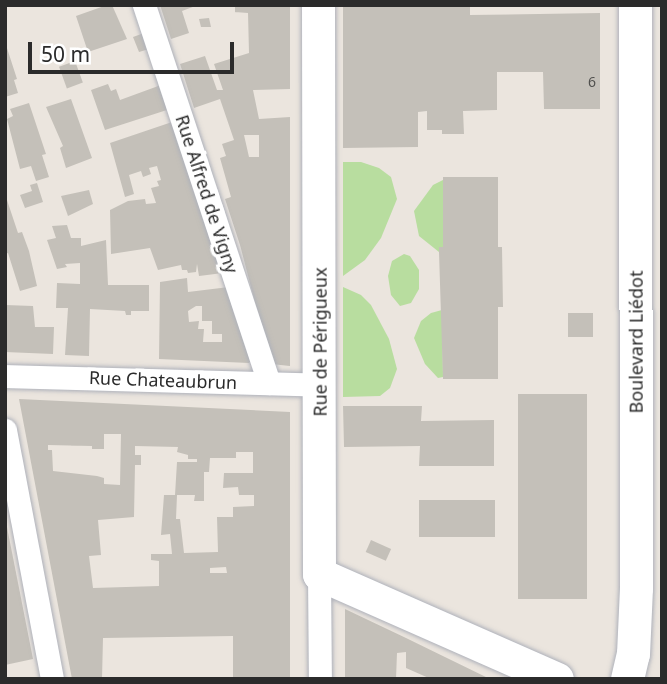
<!DOCTYPE html>
<meta charset="utf-8">
<style>
body{margin:0}
#map{position:relative;width:667px;height:684px;overflow:hidden;background:#ebe5de;font-family:"Noto Sans",sans-serif}
div>[style]{position:absolute}
[style*='--x']{left:calc(var(--x)*1px);top:calc(var(--y)*1px);width:calc(var(--w)*1px);rotate:calc(var(--a)*1deg)}
.green>*{inset:0;background:#b8dd9f}
.building>*{inset:0;background:#c4c0b9;transform-origin:0 0}
.roads{filter:drop-shadow(0 0 2px #aeb1ba) drop-shadow(0 0 2px #aeb1ba)}
.minor>*{height:23px;margin:-11.5px;padding:0 11.5px;transform-origin:11.5px;border-radius:11.5px;background:#fff}
.secondary>*{height:33px;margin:-16.5px;padding:0 16.5px;transform-origin:16.5px;border-radius:16.5px;background:#fff}
span{translate:-50% -50%;white-space:nowrap;text-align:center;line-height:1.15;-webkit-text-stroke:7px #fff;paint-order:stroke}
.number-label{font-size:14px;color:#51504e}
.number-label span{-webkit-text-stroke-width:0}
.street-label{font-size:18px;color:#2b2b2b}
.frame{position:absolute;inset:0;border:7px solid #2b2b2b;pointer-events:none}
.scale{position:absolute;left:28px;top:42px;width:206px;height:32px;box-sizing:border-box;border:4px solid #2b2b2b;border-top:0;padding-left:9px;font-size:21px;line-height:24px;white-space:nowrap;color:#2b2b2b;-webkit-text-stroke:5px #fff;paint-order:stroke}
</style>
<div id="map">
<div class="green">
<div style="clip-path:polygon(343px 162px,361px 162px,379px 168px,391px 177px,397px 199px,381px 238px,365px 260px,343px 276px)"></div>
<div style="clip-path:polygon(443px 180px,443px 247px,439px 252px,419px 236px,414px 211px,433px 185px)"></div>
<div style="clip-path:polygon(404px 254px,410px 256px,419px 270px,419px 289px,411px 303px,400px 306px,391px 295px,388px 276px,392px 261px)"></div>
<div style="clip-path:polygon(343px 287px,361px 295px,371px 305px,389px 339px,397px 369px,390px 388px,380px 396px,343px 397px)"></div>
<div style="clip-path:polygon(442px 310px,443px 377px,438px 378px,425px 364px,414px 338px,421px 321px,431px 313px)"></div>
</div>
<div class="building">
<div style="clip-path:polygon(107px 5px,112px 5px,127px 39px,88px 52px,76px 16px)"></div>
<div style="clip-path:polygon(160px 5px,198px 5px,182px 11px,189px 33px,171px 39px)"></div>
<div style="clip-path:polygon(evenodd,235px 5px,290px 5px,290px 89px,253px 90px,259px 119px,290px 117px,290px 366px,271px 364px,240px 245px,225px 199px,231px 197px,220px 158px,226px 156px,222px 144px,234px 140px,220px 99px,194px 108px,180px 64px,205px 56px,217px 90px,223px 90px,214px 64px,249px 53px,248px 13px,235px 12px,235px 5px,244px 135px,259px 135px,259px 157px,249px 157px,244px 135px)"></div>
<div style="clip-path:polygon(343px 5px,470px 5px,470px 15px,600px 13px,600px 109px,544px 109px,543px 72px,497px 72px,497px 110px,463px 111px,464px 134px,442px 134px,442px 130px,427px 130px,427px 111px,418px 112px,418px 147px,343px 148px)"></div>
<div style="clip-path:polygon(209px 18px,211px 27px,201px 27px,199px 19px)"></div>
<div style="clip-path:polygon(144px 33px,149px 49px,139px 52px,133px 37px)"></div>
<div style="clip-path:polygon(6px 45px,17px 79px,14px 80px,18px 93px,5px 97px)"></div>
<div style="left:75px;top:61px;width:23px;height:17px;rotate:70deg"></div>
<div style="clip-path:polygon(108px 84px,111px 91px,116px 89px,120px 100px,161px 85px,170px 109px,105px 130px,91px 90px)"></div>
<div style="clip-path:polygon(71px 99px,92px 158px,66px 168px,60px 148px,63px 146px,46px 107px)"></div>
<div style="clip-path:polygon(29px 103px,46px 154px,42px 155px,49px 177px,36px 181px,31px 166px,20px 169px,7px 119px,13px 116px,10px 109px)"></div>
<div style="clip-path:polygon(172px 122px,223px 273px,199px 276px,197px 264px,196px 272px,188px 273px,187px 270px,182px 270px,181px 265px,158px 270px,150px 248px,111px 254px,110px 210px,128px 201px,145px 199px,146px 204px,156px 203px,151px 188px,159px 186px,157px 181px,161px 180px,157px 166px,149px 168px,151px 174px,143px 177px,141px 171px,129px 175px,134px 194px,125px 197px,110px 143px)"></div>
<div style="clip-path:polygon(443px 177px,498px 177px,498px 247px,502px 247px,503px 307px,498px 307px,498px 379px,443px 379px,439px 252px,439px 247px,443px 247px)"></div>
<div style="clip-path:polygon(37px 183px,43px 202px,25px 208px,20px 195px,32px 191px,30px 185px)"></div>
<div style="clip-path:polygon(89px 190px,93px 204px,68px 216px,61px 196px)"></div>
<div style="clip-path:polygon(6px 197px,18px 233px,22px 232px,29px 251px,37px 286px,20px 291px,8px 253px,5px 254px)"></div>
<div style="clip-path:polygon(67px 225px,71px 238px,81px 238px,81px 246px,106px 240px,108px 285px,149px 285px,149px 311px,131px 311px,131px 315px,126px 315px,125px 311px,90px 309px,89px 356px,65px 355px,68px 308px,56px 308px,57px 283px,80px 284px,80px 263px,65px 264px,67px 267px,57px 269px,47px 240px,56px 238px,52px 226px)"></div>
<div style="clip-path:polygon(evenodd,187px 278px,188px 292px,229px 287px,255px 356px,249px 363px,159px 359px,160px 282px,187px 278px,196px 306px,202px 306px,202px 321px,212px 321px,212px 334px,222px 334px,222px 342px,203px 342px,204px 329px,198px 329px,199px 321px,189px 322px,188px 311px,196px 306px)"></div>
<div style="clip-path:polygon(5px 305px,33px 306px,35px 327px,54px 327px,53px 354px,5px 352px)"></div>
<div style="left:568px;top:313px;width:25px;height:24px"></div>
<div style="left:587px;top:394px;width:205px;height:69px;rotate:90deg"></div>
<div style="clip-path:polygon(evenodd,19px 399px,290px 412px,290px 679px,233px 679px,233px 636px,103px 638px,102px 679px,72px 679px,19px 399px,104px 434px,121px 434px,120px 485px,104px 484px,104px 478px,97px 476px,53px 471px,52px 450px,48px 450px,48px 445px,92px 446px,92px 449px,104px 449px,104px 434px,19px 399px,135px 446px,178px 447px,177px 452px,188px 455px,188px 459px,197px 459px,197px 462px,177px 462px,175px 495px,164px 495px,161px 535px,170px 534px,172px 554px,151px 554px,151px 560px,159px 561px,159px 586px,93px 588px,89px 556px,101px 555px,98px 520px,134px 517px,135px 465px,141px 465px,141px 455px,135px 455px,135px 446px,19px 399px,236px 452px,253px 452px,253px 473px,224px 473px,223px 488px,238px 487px,239px 495px,254px 495px,254px 506px,233px 507px,233px 517px,217px 517px,218px 552px,184px 553px,180px 519px,176px 519px,177px 495px,195px 495px,194px 501px,204px 501px,204px 472px,209px 472px,210px 458px,236px 458px,236px 452px,19px 399px,226px 567px,227px 573px,210px 573px,210px 568px,226px 567px)"></div>
<div style="clip-path:polygon(343px 406px,422px 406px,421px 421px,494px 420px,494px 466px,419px 466px,420px 446px,344px 447px)"></div>
<div style="left:495px;top:500px;width:37px;height:76px;rotate:90deg"></div>
<div style="clip-path:polygon(5px 517px,33px 659px,5px 665px)"></div>
<div style="left:371px;top:540px;width:22px;height:13px;rotate:24deg"></div>
<div style="clip-path:polygon(345px 609px,406px 638px,490px 679px,431px 679px,406px 668px,406px 652px,397px 653px,396px 679px,345px 679px)"></div>
</div>
<div class="roads">
<div class="minor">
<div style="--x:144;--y:5;--w:398;--a:71.7"></div>
<div style="--x:5;--y:376;--w:315;--a:1.6"></div>
<div style="--x:5;--y:430;--w:253;--a:79.3"></div>
<div style="--x:319;--y:574;--w:105;--a:89.5"></div>
</div>
<div class="secondary">
<div style="--x:318;--y:5;--w:569;--a:89.9"></div>
<div style="--x:319;--y:574;--w:260;--a:23.8"></div>
<div style="--x:627;--y:679;--w:26;--a:-77"></div>
<div style="--x:633;--y:654;--w:66;--a:-87.4"></div>
<div style="--x:636;--y:588;--w:583;--a:-90.1"></div>
</div>
</div>
<div class="number-label">
<span style="left:592px;top:82px">6</span>
</div>
<div class="street-label">
<span style="left:207px;top:194px;rotate:72deg">Rue Alfred de Vigny</span>
<span style="left:320px;top:342px;rotate:-90deg">Rue de Périgueux</span>
<span style="left:636px;top:342px;rotate:-90deg">Boulevard Liédot</span>
<span style="left:163px;top:380px;rotate:2deg">Rue Chateaubrun</span>
</div>
<div class="frame"></div>
<div class="scale">50 m</div>
</div>
